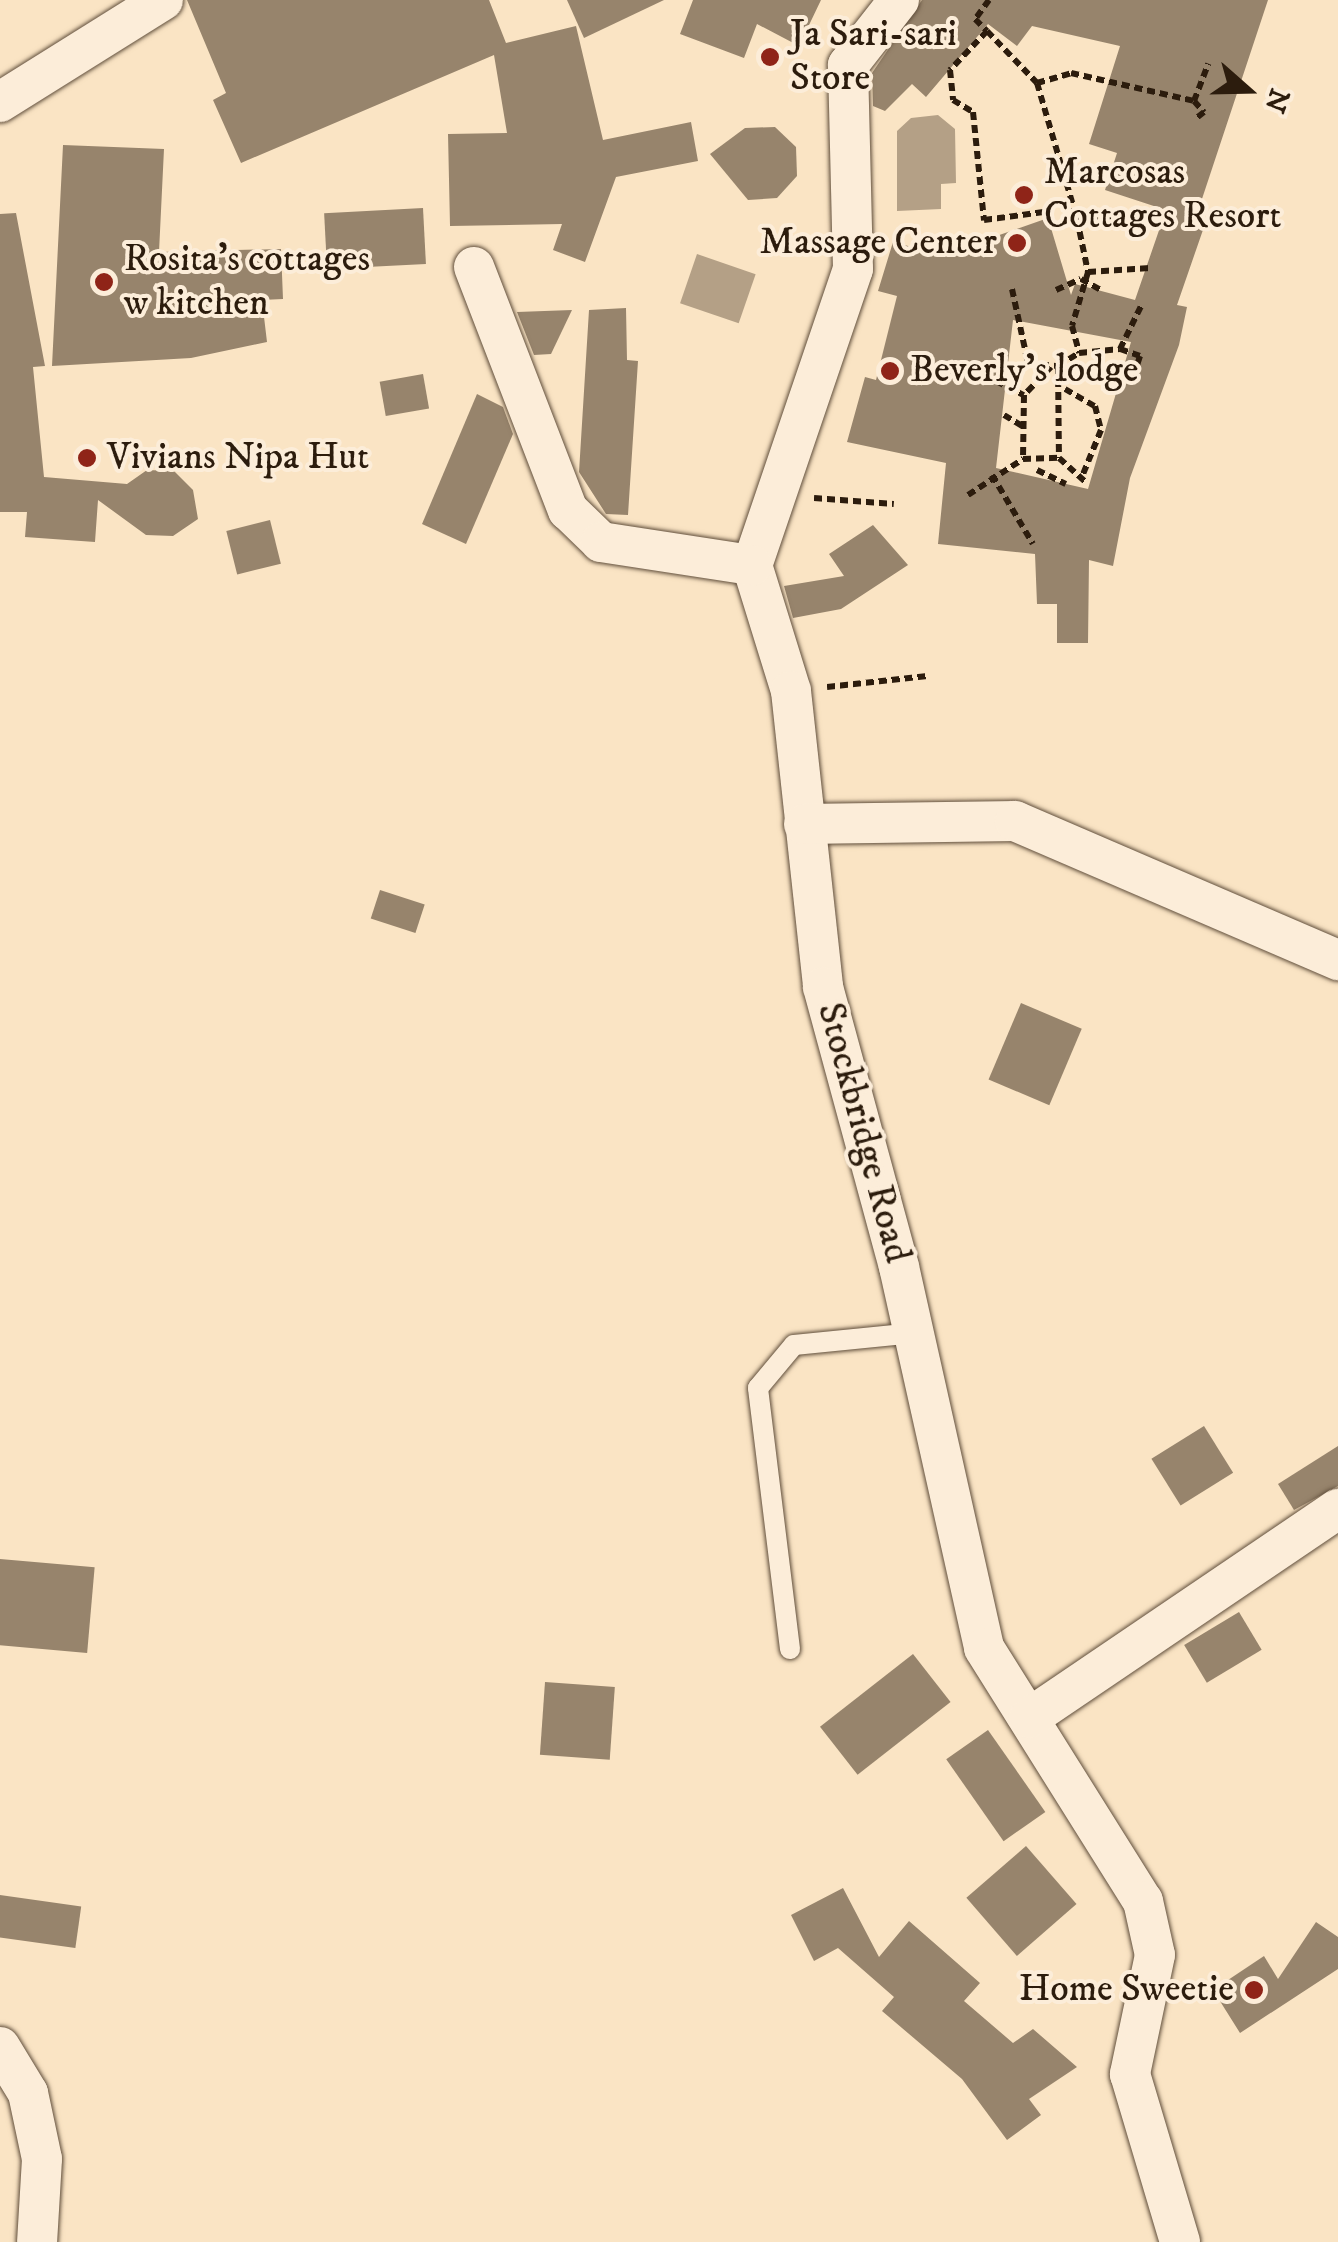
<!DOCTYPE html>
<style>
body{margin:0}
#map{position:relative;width:1338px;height:2242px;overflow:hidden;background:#fae4c4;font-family:"IM FELL DW Pica",serif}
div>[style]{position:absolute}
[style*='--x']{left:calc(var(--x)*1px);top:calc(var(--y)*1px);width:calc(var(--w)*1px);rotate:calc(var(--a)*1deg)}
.water>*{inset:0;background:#b4a086;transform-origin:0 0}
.building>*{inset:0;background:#97846c;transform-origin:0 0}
.path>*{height:6px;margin-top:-3px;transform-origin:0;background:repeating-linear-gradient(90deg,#2c1c0d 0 8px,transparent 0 13px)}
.roads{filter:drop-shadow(0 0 2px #604e3b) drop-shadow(0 0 2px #604e3b)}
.service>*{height:20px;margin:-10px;padding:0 10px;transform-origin:10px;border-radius:10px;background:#fcedd9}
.minor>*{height:40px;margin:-20px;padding:0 20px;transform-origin:20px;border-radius:20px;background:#fcedd9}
.dots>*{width:28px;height:28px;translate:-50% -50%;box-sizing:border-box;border:5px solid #fcedd9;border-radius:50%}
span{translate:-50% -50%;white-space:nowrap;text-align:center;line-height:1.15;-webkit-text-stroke:8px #fcedd9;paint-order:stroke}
.poi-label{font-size:38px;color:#2c1c0d}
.left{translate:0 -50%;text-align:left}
.right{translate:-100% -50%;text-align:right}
.street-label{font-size:38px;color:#2c1c0d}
.north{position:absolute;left:1198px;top:40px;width:100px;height:100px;-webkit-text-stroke:8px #fcedd9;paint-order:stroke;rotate:110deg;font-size:28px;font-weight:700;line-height:40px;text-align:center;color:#2c1c0d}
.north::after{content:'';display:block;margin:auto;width:35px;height:45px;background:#2c1c0d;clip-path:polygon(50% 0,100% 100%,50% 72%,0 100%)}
</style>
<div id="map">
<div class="water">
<div style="clip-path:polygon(938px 115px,955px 129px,956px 183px,941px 184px,941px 209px,897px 211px,897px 131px,911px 118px)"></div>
<div style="left:697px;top:254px;width:62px;height:52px;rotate:19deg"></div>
</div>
<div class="building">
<div style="clip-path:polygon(187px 0,489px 0,506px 43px,576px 26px,603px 140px,691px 122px,698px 161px,616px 177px,585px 262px,553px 250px,562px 224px,450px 226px,448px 134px,507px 133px,494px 55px,241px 163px,213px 100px,226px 93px)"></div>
<div style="clip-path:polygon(567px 0,664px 0,584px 38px)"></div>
<div style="clip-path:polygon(693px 0,821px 0,799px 46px,757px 24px,744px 58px,680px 34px)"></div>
<div style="clip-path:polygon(evenodd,922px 0,1268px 0,1194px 223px,1204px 227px,1177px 305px,1187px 307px,1179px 345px,1130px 478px,1113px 566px,1089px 560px,1088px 643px,1057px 643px,1057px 604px,1037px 604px,1035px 554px,938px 544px,946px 463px,847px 442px,865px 377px,876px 380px,897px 296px,878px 291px,893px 242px,942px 255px,1048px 218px,1071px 295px,1075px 284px,1135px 300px,1166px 210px,1105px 190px,1117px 153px,1089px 144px,1120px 46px,1032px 26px,1017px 46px,988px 24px,926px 97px,912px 84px,885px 111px,873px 106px,872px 73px,922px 0,1013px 320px,1131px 342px,1088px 489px,996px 468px,1013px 320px)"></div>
<div style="clip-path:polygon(775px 127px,796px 147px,797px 176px,777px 198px,748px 200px,710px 154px,745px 128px)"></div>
<div style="clip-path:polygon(63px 145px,164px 149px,159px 252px,281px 249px,283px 299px,262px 300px,267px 342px,191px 358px,52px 366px)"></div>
<div style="left:423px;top:208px;width:56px;height:99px;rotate:87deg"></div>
<div style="clip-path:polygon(16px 213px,45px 366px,33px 367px,44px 477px,127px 484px,147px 470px,174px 471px,193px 490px,198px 519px,173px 536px,146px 535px,98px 500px,95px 542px,25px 537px,27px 512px,0 512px,0 214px)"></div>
<div style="clip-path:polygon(626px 308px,627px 360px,638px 361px,628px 515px,606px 514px,579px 472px,589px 310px)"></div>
<div style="clip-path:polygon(572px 310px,551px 354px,534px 355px,517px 312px)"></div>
<div style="left:423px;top:374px;width:35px;height:44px;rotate:80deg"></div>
<div style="clip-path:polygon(477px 394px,503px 407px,513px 434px,466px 544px,422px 524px)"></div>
<div style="left:270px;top:520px;width:45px;height:45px;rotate:76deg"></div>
<div style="clip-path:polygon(873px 525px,908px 565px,841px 609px,793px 618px,784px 586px,844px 576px,829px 554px)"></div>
<div style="left:380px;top:890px;width:47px;height:30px;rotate:18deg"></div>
<div style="left:1021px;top:1003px;width:66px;height:83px;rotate:23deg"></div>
<div style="left:1204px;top:1426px;width:55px;height:62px;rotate:58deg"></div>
<div style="clip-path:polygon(1338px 1446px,1338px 1486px,1294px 1510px,1278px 1484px)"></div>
<div style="left:0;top:1559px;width:95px;height:86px;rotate:5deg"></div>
<div style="left:1239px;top:1612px;width:44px;height:64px;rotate:59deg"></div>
<div style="left:913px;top:1654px;width:61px;height:118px;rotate:52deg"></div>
<div style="left:545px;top:1682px;width:70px;height:73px;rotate:4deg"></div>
<div style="left:988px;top:1730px;width:100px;height:51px;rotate:55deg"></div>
<div style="left:1026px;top:1846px;width:77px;height:79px;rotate:49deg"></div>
<div style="clip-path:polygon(843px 1888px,879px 1957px,909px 1921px,980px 1983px,964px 2001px,1013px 2043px,1033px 2029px,1077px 2067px,1029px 2099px,1041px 2115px,1007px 2140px,962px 2079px,882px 2011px,894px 1997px,838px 1948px,814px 1961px,791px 1915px)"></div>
<div style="left:0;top:1895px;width:82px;height:42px;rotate:8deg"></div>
<div style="clip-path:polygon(1316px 1922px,1338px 1937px,1338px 1969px,1240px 2033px,1213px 1990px,1264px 1956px,1278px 1979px)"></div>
</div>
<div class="path">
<div style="--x:989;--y:0;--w:24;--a:126"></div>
<div style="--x:975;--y:19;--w:17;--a:45"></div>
<div style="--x:987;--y:31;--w:54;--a:133.5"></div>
<div style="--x:950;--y:70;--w:30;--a:84"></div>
<div style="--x:953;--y:100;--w:23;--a:31"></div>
<div style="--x:973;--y:112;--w:109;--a:84.2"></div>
<div style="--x:984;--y:220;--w:60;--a:-7.7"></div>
<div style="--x:987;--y:31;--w:72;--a:46.1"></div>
<div style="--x:1037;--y:83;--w:142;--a:73.6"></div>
<div style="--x:1077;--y:219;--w:54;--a:78.3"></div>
<div style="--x:1088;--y:272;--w:56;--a:106.5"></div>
<div style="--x:1072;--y:326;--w:28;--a:75"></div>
<div style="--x:1037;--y:83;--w:35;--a:-16"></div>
<div style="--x:1071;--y:73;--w:126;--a:12.8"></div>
<div style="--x:1194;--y:101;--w:15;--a:48"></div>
<div style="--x:1204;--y:112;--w:11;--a:142"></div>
<div style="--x:1194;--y:101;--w:40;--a:-69"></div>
<div style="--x:1077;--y:219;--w:42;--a:1.4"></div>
<div style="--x:1088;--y:272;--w:62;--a:-3.7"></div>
<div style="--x:1012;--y:289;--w:76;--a:77.8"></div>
<div style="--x:1028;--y:363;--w:30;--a:6"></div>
<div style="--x:1058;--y:366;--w:25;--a:-32"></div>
<div style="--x:1079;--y:353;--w:41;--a:-5.6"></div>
<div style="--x:1120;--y:349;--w:50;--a:-63.9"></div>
<div style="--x:1056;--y:290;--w:27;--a:-24"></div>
<div style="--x:1081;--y:279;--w:25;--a:29"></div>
<div style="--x:1120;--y:349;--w:21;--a:19"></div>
<div style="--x:1140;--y:356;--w:22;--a:108"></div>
<div style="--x:1058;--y:366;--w:92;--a:89.4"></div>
<div style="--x:1051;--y:367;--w:39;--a:134"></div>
<div style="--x:1024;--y:395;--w:64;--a:90.9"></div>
<div style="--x:1023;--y:459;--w:36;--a:-2"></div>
<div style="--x:1059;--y:458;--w:38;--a:42"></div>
<div style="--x:996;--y:381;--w:31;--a:27"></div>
<div style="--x:1065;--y:389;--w:34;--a:30"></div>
<div style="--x:1095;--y:406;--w:25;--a:76"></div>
<div style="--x:1101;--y:430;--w:53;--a:112.2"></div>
<div style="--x:1004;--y:415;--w:21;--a:31"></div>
<div style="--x:1037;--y:470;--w:32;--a:26"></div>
<div style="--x:992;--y:475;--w:80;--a:59.3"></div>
<div style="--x:968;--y:495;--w:66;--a:-33.2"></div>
<div style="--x:814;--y:498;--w:80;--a:4.3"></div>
<div style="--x:827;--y:687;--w:101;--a:-6.3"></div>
</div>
<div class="roads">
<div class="service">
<div style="--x:790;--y:1649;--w:263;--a:-97"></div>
<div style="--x:758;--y:1388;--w:56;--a:-50.1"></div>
<div style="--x:794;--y:1345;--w:121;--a:-5.7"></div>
</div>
<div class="minor">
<div style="--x:899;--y:0;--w:83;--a:128.1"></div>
<div style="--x:848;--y:65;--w:204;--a:88.6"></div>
<div style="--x:853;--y:269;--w:313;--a:108.8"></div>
<div style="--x:752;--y:565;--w:132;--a:72.8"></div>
<div style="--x:791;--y:691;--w:298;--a:83.8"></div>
<div style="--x:823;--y:987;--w:290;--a:74.8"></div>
<div style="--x:899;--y:1267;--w:390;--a:77.4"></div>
<div style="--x:984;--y:1648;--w:299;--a:57.9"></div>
<div style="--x:1143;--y:1901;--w:55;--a:77.5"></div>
<div style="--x:1155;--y:1955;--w:122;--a:101.9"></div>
<div style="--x:1130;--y:2074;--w:175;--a:73.4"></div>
<div style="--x:0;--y:102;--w:192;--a:-32"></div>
<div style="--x:474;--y:267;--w:261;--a:68.9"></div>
<div style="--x:568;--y:510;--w:46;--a:44.1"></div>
<div style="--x:601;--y:542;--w:153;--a:8.7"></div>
<div style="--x:804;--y:824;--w:211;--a:-0.8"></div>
<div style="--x:1015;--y:821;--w:352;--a:23.3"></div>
<div style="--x:1029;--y:1718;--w:373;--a:-34.1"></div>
<div style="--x:0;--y:2047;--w:54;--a:58.7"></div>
<div style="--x:28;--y:2093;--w:67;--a:78"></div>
<div style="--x:42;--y:2159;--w:83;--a:93.4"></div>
</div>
</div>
<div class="dots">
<div style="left:770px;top:57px;background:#8f2418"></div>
<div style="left:1024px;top:195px;background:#8f2418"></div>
<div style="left:1017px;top:243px;background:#8f2418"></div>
<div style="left:104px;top:282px;background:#8f2418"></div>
<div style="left:890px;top:371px;background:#8f2418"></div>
<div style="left:87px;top:458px;background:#8f2418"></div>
<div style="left:1254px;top:1990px;background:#8f2418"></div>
</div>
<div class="poi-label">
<span class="left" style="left:790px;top:57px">Ja Sari-sari<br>Store</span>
<span class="left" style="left:1044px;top:195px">Marcosas<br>Cottages Resort</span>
<span class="right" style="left:997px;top:243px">Massage Center</span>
<span class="left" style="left:124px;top:282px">Rosita's cottages<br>w kitchen</span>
<span class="left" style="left:910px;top:371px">Beverly's lodge</span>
<span class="left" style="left:107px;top:458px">Vivians Nipa Hut</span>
<span class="right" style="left:1234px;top:1990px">Home Sweetie</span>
</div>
<div class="street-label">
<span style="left:863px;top:1133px;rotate:75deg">Stockbridge Road</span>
</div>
<div class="north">N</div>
</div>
